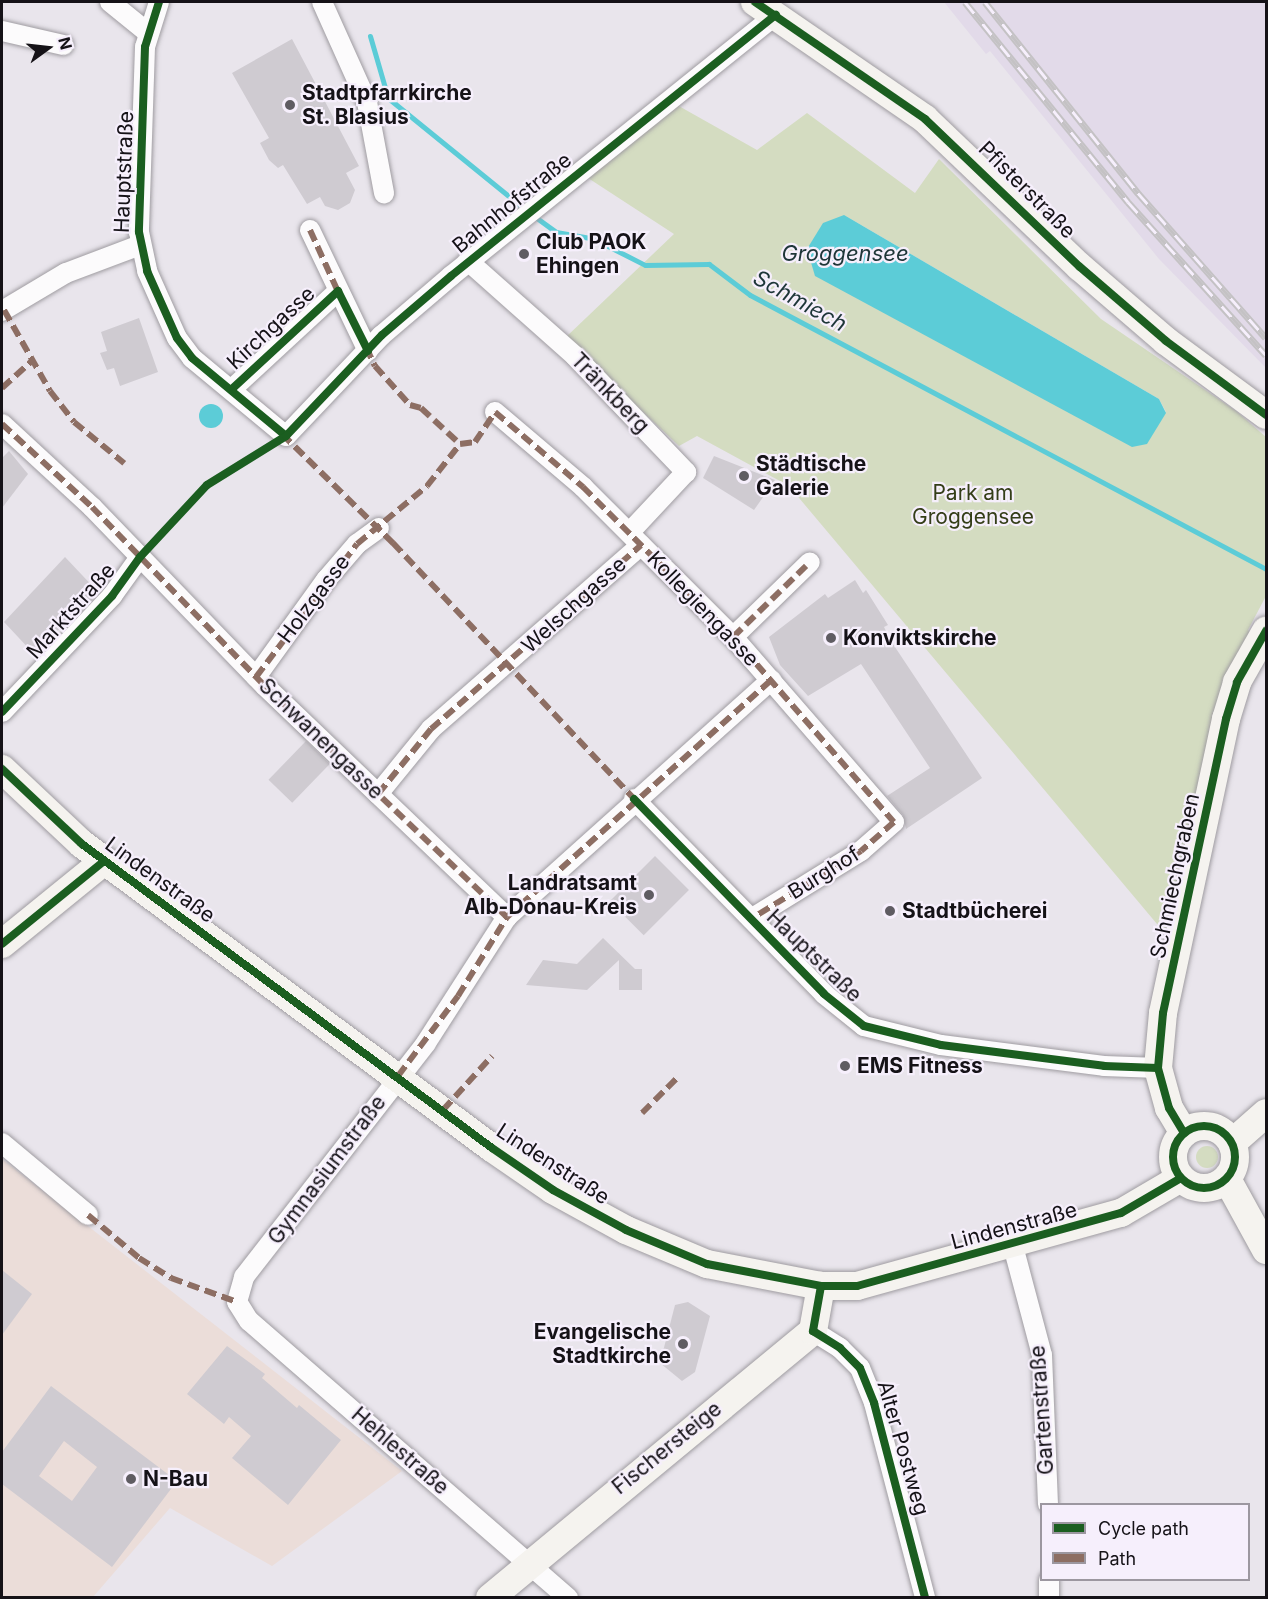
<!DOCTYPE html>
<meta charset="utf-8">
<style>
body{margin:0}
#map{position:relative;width:1268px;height:1599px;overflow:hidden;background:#e9e5ec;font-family:Inter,sans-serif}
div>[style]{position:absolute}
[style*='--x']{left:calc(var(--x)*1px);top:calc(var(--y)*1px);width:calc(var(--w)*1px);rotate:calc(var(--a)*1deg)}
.built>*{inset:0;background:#e2dae9}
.education>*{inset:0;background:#ebddd9}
.green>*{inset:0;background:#d4dcc1}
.round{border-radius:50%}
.water>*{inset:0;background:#5cccd7}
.stream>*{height:5px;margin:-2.5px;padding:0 2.5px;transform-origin:2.5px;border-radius:2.5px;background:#5cccd7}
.building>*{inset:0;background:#cfcbd1;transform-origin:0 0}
.roads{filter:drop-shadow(0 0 2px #9f9ca1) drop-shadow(0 0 2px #9f9ca1)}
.street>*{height:20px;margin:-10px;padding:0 10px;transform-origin:10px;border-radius:10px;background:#fcfbfc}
.secondary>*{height:28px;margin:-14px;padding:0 14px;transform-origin:14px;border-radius:14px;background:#f5f3ef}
.secondary>.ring{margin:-14px;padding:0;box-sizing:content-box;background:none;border:28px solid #f5f3ef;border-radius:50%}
.rail>*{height:7px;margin-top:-3.5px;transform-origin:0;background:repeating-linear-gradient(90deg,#f6effc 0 14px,#c4c2c4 0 28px);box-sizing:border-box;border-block:2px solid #c4c2c4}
.quiet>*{height:6px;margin-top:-3px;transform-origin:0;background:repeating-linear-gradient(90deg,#8d6e63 0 12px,transparent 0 18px)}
.cycleway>*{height:8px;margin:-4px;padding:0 4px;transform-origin:4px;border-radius:4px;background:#1b5e20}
.cycleway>.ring{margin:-4px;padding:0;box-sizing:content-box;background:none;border:8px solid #1b5e20;border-radius:50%}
.dots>*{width:16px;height:16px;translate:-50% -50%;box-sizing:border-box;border:3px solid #f6effc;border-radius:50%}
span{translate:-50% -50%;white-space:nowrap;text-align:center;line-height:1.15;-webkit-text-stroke:4.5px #f6effc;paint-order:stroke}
.poi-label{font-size:21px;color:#151217;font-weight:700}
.left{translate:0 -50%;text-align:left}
.right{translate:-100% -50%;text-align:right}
.street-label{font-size:21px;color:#151217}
.park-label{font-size:21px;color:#343e18}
.water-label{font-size:22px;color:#1e3638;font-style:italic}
.frame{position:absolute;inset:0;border:3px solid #151217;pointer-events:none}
.legend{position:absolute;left:1040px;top:1503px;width:210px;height:78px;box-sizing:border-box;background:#f6effc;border:2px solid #9c97a0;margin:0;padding:8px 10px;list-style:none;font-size:18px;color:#151217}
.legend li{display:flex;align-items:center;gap:12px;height:30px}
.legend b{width:30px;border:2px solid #9c97a0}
.north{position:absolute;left:18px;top:18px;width:60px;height:60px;-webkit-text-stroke:4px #f6effc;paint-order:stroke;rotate:75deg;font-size:16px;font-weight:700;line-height:24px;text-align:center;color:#151217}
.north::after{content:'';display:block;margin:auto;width:21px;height:27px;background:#151217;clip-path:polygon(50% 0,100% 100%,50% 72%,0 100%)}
</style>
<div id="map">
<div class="built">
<div style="clip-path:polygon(944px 2px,1266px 2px,1266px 368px,1159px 259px,990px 51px,986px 54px)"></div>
</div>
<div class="education">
<div style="clip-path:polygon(2px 1159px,402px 1471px,272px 1566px,170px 1508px,93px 1597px,2px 1597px)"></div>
</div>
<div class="green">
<div style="clip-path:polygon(evenodd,677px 105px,757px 150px,807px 113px,915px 193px,939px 159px,1101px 319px,1236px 411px,1266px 437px,1266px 596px,1248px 630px,1260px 640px,1178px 949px,789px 486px,697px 436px,679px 446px,565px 338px,674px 234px,588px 178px,677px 105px,844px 215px,1159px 399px,1166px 412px,844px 215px)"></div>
<div class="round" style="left:1196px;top:1146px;width:22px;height:22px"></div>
</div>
<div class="water">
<div style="clip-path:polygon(844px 215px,1159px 399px,1166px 413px,1147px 444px,1132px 447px,815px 276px,807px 249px,823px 223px)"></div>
<div class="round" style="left:199px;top:404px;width:24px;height:24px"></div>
</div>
<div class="stream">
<div style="--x:370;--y:36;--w:65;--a:73.8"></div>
<div style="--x:388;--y:98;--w:178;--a:39.1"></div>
<div style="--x:534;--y:216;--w:27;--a:36"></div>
<div style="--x:556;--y:232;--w:39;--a:10"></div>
<div style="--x:594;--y:239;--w:57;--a:27"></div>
<div style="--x:645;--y:265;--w:64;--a:-0.9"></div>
<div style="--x:709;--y:264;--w:51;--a:37.1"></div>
<div style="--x:750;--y:295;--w:584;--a:27.97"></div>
</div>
<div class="building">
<div style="clip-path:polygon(292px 39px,359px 166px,346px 173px,355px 190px,350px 203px,338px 210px,325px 206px,320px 197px,307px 204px,283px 165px,278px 168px,269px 160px,260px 143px,269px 138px,232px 73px)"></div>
<div style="clip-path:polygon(139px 318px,158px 372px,120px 386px,114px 368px,107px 370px,100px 353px,107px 351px,101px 332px)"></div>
<div style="clip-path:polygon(9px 451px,28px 474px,2px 508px,2px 458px)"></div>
<div style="clip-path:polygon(714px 456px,775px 480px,754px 510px,703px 478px)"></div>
<div style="clip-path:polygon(65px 557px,99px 593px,33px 653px,4px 622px)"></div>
<div style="clip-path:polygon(855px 580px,863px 593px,866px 590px,888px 625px,884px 627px,891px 641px,982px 778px,906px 829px,903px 815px,887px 796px,930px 768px,861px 664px,808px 696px,780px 665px,769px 637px,825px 594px,828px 598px)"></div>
<div style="left:306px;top:741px;width:33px;height:54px;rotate:44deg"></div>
<div style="left:655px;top:856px;width:48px;height:64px;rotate:45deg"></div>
<div style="clip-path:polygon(603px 938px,635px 969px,642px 969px,642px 990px,619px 990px,619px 960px,587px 990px,526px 985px,543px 960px,577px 964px)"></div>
<div style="clip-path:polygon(2px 1270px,32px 1294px,2px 1335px)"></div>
<div style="clip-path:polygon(688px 1302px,710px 1316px,695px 1372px,682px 1381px,660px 1363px,675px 1305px)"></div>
<div style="clip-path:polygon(227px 1346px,265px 1374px,262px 1378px,297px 1408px,299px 1405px,341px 1440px,288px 1505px,232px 1458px,251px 1436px,229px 1417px,224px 1424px,187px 1394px)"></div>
<div style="clip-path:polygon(evenodd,51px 1386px,177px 1481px,112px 1567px,2px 1484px,2px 1452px,51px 1386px,64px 1441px,97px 1467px,72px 1501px,39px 1476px,64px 1441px)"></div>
</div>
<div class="roads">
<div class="street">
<div style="--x:110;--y:2;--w:48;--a:39"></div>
<div style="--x:159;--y:2;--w:47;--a:107.3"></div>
<div style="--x:145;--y:47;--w:185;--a:91.9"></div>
<div style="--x:139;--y:232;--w:40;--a:78"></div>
<div style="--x:147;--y:271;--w:73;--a:65.9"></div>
<div style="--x:177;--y:338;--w:25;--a:53"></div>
<div style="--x:192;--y:358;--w:122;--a:39.7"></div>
<div style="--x:286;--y:436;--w:139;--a:-46.5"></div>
<div style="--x:382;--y:335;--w:91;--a:-40.5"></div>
<div style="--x:451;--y:276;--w:417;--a:-38.8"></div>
<div style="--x:322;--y:2;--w:110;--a:65.8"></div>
<div style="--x:367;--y:102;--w:93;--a:79.4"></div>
<div style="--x:2;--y:31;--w:63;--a:12.9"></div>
<div style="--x:310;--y:230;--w:134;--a:64.4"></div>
<div style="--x:468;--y:261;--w:143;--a:41.6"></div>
<div style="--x:575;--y:356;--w:161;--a:46.3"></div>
<div style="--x:686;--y:472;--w:83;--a:133.1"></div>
<div style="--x:2;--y:311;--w:74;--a:-30.7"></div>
<div style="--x:66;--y:273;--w:79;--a:-20.7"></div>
<div style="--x:233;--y:388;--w:143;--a:-42.7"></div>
<div style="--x:495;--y:412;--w:116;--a:40.4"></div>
<div style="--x:583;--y:487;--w:212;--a:45"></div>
<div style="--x:733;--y:637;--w:245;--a:49"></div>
<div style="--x:894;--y:822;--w:44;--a:138.7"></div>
<div style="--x:861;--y:851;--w:129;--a:148.3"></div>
<div style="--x:2;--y:424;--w:122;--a:42.7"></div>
<div style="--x:92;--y:507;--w:249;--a:46"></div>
<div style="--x:265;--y:686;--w:335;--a:43.7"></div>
<div style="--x:733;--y:637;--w:107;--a:-44.2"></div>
<div style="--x:256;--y:677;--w:120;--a:-54.2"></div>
<div style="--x:326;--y:580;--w:48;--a:-49.3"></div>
<div style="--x:357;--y:544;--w:27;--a:-36"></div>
<div style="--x:2;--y:712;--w:160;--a:-46.5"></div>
<div style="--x:112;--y:596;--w:48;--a:-54.3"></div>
<div style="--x:378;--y:794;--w:84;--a:-50.8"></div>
<div style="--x:431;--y:729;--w:279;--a:-41.2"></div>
<div style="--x:634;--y:799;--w:272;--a:45.7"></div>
<div style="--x:824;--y:994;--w:51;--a:38.7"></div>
<div style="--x:864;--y:1026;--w:79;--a:13.9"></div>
<div style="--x:941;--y:1045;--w:164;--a:7.3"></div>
<div style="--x:1104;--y:1066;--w:54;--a:2.1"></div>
<div style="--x:2;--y:1143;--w:112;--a:39.9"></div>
<div style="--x:1013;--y:1246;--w:113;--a:75.1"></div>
<div style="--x:1042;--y:1355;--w:149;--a:87.7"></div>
<div style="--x:813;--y:1331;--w:32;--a:32"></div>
<div style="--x:840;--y:1348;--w:28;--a:45"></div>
<div style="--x:860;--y:1368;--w:38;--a:68"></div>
<div style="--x:874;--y:1403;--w:202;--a:75.3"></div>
<div style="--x:1049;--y:1580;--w:18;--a:90"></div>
<div style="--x:568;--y:1598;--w:422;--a:-139"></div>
<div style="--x:249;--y:1321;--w:22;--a:-122"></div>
<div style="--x:237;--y:1302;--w:26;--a:-74"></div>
<div style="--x:244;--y:1277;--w:296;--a:-52.1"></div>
<div style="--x:426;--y:1043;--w:150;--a:-57.3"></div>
<div style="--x:507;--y:917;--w:355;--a:-41.9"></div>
</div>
<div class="secondary">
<div style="--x:755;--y:2;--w:206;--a:34.5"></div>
<div style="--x:925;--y:119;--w:214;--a:43.7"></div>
<div style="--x:1080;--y:267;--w:113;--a:40.7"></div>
<div style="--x:1166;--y:341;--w:124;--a:36.5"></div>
<div style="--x:2;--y:769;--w:110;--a:43.2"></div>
<div style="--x:82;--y:844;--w:510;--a:36.56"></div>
<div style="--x:492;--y:1148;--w:74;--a:34.5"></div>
<div style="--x:553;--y:1190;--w:83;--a:28.7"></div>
<div style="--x:626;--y:1230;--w:88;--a:22.8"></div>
<div style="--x:707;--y:1264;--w:116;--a:10.9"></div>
<div style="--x:821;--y:1286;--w:36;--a:0"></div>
<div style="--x:857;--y:1286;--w:274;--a:-15.5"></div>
<div style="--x:1121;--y:1213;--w:69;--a:-30.3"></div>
<div style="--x:2;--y:944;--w:132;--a:-39.1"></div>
<div class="ring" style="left:1173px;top:1126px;width:34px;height:34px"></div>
<div style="--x:1184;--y:1133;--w:29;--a:-121"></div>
<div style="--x:1169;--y:1108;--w:41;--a:-105.4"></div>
<div style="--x:1158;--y:1068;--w:55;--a:-84.8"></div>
<div style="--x:1163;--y:1013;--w:301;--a:-77.9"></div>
<div style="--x:1226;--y:719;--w:39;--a:-73"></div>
<div style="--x:1237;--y:682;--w:59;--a:-60.4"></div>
<div style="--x:1232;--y:1143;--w:45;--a:-41.4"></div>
<div style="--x:1227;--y:1179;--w:81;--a:61.2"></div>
<div style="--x:490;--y:1598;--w:419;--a:-39.6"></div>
<div style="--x:813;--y:1331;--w:46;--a:-79.9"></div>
</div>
</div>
<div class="rail">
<div style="--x:965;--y:2;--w:258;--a:50.8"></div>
<div style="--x:1128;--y:202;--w:206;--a:48"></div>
<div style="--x:985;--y:2;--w:245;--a:51.3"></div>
<div style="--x:1138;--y:193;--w:193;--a:48.6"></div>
</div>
<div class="quiet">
<div style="--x:310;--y:230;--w:72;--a:65.6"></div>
<div style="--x:4;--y:310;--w:93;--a:60.4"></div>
<div style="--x:50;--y:391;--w:39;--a:52"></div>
<div style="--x:74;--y:422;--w:65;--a:39.4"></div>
<div style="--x:366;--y:347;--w:21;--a:65"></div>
<div style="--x:375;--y:366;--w:52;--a:48.1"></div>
<div style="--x:410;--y:405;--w:11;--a:15"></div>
<div style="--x:421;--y:408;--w:53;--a:42.7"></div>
<div style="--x:2;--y:388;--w:42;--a:-42.1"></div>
<div style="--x:2;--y:424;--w:122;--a:42.7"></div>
<div style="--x:92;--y:507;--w:249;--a:46"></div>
<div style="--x:265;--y:686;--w:335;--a:43.7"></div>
<div style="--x:282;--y:434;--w:156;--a:44.5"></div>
<div style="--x:393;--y:543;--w:357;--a:46.7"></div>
<div style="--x:733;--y:637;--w:107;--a:-44.2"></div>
<div style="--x:256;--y:677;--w:167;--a:-52.8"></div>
<div style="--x:357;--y:544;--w:91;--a:-39.6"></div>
<div style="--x:427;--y:486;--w:53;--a:-51.8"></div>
<div style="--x:460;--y:444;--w:15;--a:-8"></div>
<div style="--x:475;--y:442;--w:36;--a:-56"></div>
<div style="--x:495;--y:412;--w:116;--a:40.4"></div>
<div style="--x:583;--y:487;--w:212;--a:45"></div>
<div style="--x:733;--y:637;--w:245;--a:49"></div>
<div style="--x:894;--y:822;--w:44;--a:138.7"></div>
<div style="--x:861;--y:851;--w:129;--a:148.3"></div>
<div style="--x:378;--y:794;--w:84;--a:-50.8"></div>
<div style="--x:431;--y:729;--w:279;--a:-41.2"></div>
<div style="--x:398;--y:1076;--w:100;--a:-53.1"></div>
<div style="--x:458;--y:996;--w:93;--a:-58.2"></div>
<div style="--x:507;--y:917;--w:355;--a:-41.9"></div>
<div style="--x:443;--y:1110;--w:73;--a:-47.8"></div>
<div style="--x:642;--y:1113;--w:49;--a:-45"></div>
<div style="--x:88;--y:1215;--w:67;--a:40.1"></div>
<div style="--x:139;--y:1258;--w:38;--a:32"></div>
<div style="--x:171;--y:1278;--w:70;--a:20"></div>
</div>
<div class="cycleway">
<div style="--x:159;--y:2;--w:47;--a:107.3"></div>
<div style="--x:145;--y:47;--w:185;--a:91.9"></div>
<div style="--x:139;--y:232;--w:40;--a:78"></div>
<div style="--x:147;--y:271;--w:73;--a:65.9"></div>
<div style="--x:177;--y:338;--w:25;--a:53"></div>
<div style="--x:192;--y:358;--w:122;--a:39.7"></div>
<div style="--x:755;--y:2;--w:206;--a:34.5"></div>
<div style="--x:925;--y:119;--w:214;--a:43.7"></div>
<div style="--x:1080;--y:267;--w:113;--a:40.7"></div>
<div style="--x:1166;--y:341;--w:124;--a:36.5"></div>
<div style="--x:233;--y:388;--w:143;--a:-42.7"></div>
<div style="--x:338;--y:291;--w:67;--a:63.4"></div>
<div style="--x:2;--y:712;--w:160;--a:-46.5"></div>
<div style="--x:112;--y:596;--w:48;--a:-54.3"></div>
<div style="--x:140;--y:557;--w:98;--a:-47.1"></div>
<div style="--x:207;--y:485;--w:93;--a:-31.8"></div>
<div style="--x:286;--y:436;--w:139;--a:-46.5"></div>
<div style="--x:382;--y:335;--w:91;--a:-40.5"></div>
<div style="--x:451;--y:276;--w:417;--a:-38.8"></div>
<div style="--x:2;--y:769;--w:110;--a:43.2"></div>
<div style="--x:82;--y:844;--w:510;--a:36.56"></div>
<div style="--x:492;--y:1148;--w:74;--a:34.5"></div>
<div style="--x:553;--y:1190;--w:83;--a:28.7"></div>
<div style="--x:626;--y:1230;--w:88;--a:22.8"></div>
<div style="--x:707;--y:1264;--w:116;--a:10.9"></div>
<div style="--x:821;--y:1286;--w:36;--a:0"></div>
<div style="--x:857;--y:1286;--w:274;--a:-15.5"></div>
<div style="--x:1121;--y:1213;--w:69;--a:-30.3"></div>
<div style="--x:634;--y:799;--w:272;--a:45.7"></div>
<div style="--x:824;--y:994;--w:51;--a:38.7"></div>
<div style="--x:864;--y:1026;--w:79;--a:13.9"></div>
<div style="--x:941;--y:1045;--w:164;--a:7.3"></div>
<div style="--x:1104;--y:1066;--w:54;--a:2.1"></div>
<div style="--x:2;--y:944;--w:132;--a:-39.1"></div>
<div class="ring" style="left:1173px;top:1126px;width:54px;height:54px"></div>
<div style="--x:1184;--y:1133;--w:29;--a:-121"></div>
<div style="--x:1169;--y:1108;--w:41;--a:-105.4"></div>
<div style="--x:1158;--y:1068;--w:55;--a:-84.8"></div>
<div style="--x:1163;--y:1013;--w:301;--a:-77.9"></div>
<div style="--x:1226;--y:719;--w:39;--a:-73"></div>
<div style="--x:1237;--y:682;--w:59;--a:-60.4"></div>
<div style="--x:821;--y:1286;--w:46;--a:100.1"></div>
<div style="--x:813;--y:1331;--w:32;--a:32"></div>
<div style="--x:840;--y:1348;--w:28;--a:45"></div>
<div style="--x:860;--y:1368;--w:38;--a:68"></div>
<div style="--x:874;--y:1403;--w:202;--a:75.3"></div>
</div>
<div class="dots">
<div style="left:290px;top:105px;background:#5f5c62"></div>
<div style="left:524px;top:254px;background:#5f5c62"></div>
<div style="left:744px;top:476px;background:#5f5c62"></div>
<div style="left:831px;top:638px;background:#5f5c62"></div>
<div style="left:649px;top:895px;background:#5f5c62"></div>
<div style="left:890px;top:911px;background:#5f5c62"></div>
<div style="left:845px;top:1066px;background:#5f5c62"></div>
<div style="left:683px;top:1344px;background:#5f5c62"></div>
<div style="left:131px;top:1479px;background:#5f5c62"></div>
</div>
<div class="poi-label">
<span class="left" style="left:302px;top:105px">Stadtpfarrkirche<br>St. Blasius</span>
<span class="left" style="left:536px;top:254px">Club PAOK<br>Ehingen</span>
<span class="left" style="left:756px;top:476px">Städtische<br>Galerie</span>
<span class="left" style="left:843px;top:638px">Konviktskirche</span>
<span class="right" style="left:637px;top:895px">Landratsamt<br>Alb-Donau-Kreis</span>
<span class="left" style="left:902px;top:911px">Stadtbücherei</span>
<span class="left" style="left:857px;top:1066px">EMS Fitness</span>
<span class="right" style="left:671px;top:1344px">Evangelische<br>Stadtkirche</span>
<span class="left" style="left:143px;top:1479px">N-Bau</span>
</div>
<div class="street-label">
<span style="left:124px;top:172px;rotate:-88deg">Hauptstraße</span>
<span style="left:1027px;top:190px;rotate:45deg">Pfisterstraße</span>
<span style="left:512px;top:203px;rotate:-39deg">Bahnhofstraße</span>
<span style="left:271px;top:328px;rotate:-43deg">Kirchgasse</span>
<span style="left:610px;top:393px;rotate:46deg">Tränkberg</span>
<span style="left:314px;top:599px;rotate:-53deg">Holzgasse</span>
<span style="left:574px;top:605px;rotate:-42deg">Welschgasse</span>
<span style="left:703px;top:609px;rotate:46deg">Kollegiengasse</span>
<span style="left:71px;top:611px;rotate:-48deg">Marktstraße</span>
<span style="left:321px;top:739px;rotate:44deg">Schwanengasse</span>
<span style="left:824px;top:873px;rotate:-32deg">Burghof</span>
<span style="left:1175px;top:876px;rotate:-78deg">Schmiechgraben</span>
<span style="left:160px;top:880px;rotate:36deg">Lindenstraße</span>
<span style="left:814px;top:956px;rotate:44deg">Hauptstraße</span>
<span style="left:553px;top:1164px;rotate:33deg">Lindenstraße</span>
<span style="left:327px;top:1170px;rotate:-53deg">Gymnasiumstraße</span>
<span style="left:1014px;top:1226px;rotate:-15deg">Lindenstraße</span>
<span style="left:1042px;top:1410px;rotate:-94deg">Gartenstraße</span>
<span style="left:667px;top:1448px;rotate:-39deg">Fischersteige</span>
<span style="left:903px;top:1448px;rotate:74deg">Alter Postweg</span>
<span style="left:400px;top:1451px;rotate:41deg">Hehlestraße</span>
</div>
<div class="park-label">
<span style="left:973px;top:505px">Park am<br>Groggensee</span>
</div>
<div class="water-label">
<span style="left:845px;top:254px">Groggensee</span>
<span style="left:800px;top:301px;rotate:29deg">Schmiech</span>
</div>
<div class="frame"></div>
<ul class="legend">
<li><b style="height:8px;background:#1b5e20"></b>Cycle path</li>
<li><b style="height:8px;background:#8d6e63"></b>Path</li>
</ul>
<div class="north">N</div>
</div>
